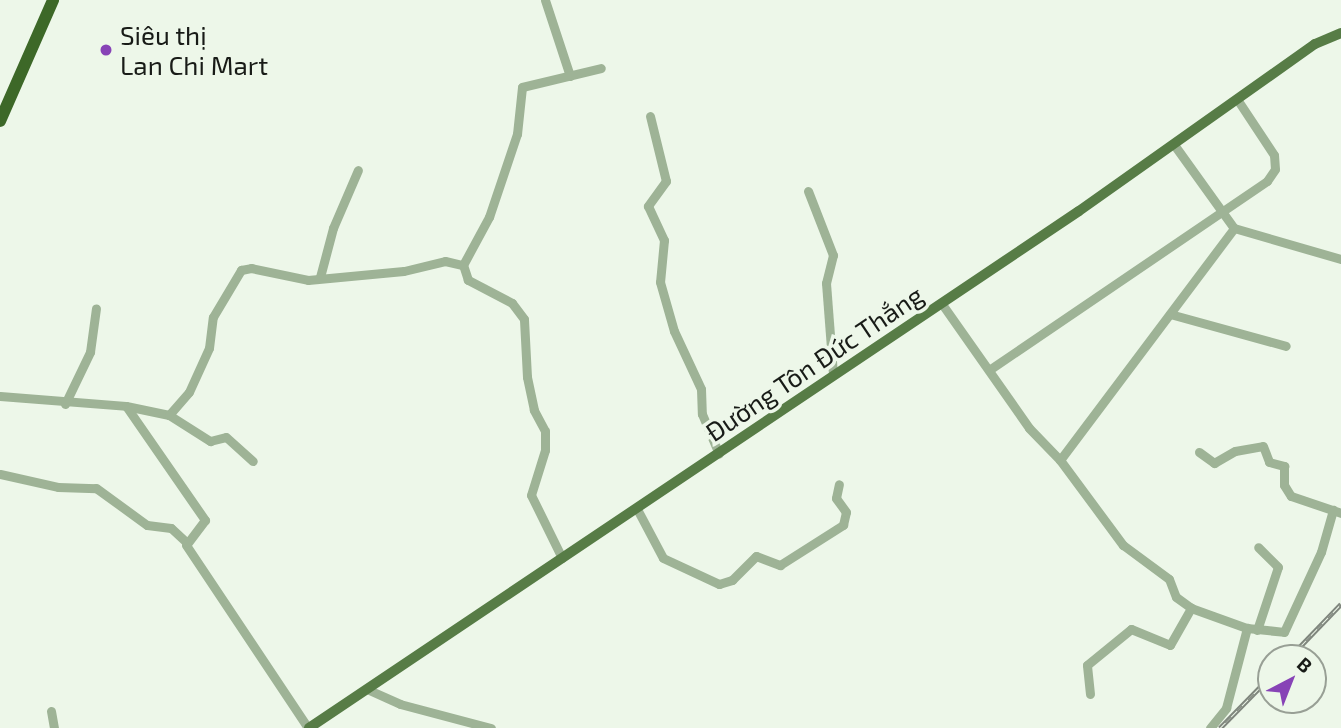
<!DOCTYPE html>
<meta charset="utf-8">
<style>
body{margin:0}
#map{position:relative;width:1341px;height:728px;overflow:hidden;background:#edf7e9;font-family:"Exo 2",sans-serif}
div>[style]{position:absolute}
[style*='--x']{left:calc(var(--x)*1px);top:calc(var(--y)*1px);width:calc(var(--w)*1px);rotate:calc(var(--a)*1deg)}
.minor>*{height:9px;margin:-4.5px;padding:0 4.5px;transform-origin:4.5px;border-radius:4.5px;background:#9eb396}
.major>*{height:10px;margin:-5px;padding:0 5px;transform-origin:5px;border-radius:5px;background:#577c46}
.highway>*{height:12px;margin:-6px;padding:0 6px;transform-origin:6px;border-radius:6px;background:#3d6828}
.rail>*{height:5px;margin-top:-2.5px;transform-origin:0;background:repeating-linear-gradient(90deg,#edf7e9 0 8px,#7f867d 0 16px);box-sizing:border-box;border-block:2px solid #7f867d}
.dots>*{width:19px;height:19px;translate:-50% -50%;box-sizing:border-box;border:4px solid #edf7e9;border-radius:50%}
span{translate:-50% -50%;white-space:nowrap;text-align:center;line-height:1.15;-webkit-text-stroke:7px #edf7e9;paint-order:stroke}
.poi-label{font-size:26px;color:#181b17}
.left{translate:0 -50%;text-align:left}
.street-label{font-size:26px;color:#181b17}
.north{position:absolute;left:1257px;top:644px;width:70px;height:70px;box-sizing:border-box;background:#edf7e9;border:2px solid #989f95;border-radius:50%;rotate:42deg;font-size:19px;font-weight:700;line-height:28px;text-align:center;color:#181b17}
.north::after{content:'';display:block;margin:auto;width:24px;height:32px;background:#8743b6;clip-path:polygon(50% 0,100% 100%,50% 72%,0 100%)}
</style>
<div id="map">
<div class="minor">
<div style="--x:545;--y:0;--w:80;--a:71.8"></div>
<div style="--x:650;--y:116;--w:67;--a:76.2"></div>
<div style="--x:666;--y:181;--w:31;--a:126"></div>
<div style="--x:648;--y:206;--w:38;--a:65"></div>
<div style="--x:664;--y:240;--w:42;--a:95.4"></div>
<div style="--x:660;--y:282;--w:51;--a:74.1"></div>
<div style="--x:674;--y:331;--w:64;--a:65"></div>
<div style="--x:701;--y:389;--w:25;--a:88"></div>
<div style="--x:702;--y:414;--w:43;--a:67"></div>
<div style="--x:1175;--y:146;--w:101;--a:54.3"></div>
<div style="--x:1234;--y:228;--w:111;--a:16.2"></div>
<div style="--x:808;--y:191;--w:69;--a:68.7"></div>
<div style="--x:833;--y:255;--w:29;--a:104"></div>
<div style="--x:826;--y:283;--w:92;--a:85.6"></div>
<div style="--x:320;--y:277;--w:51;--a:-75.1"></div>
<div style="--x:333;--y:228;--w:63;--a:-66.7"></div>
<div style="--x:942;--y:304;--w:151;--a:54.9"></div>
<div style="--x:1029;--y:428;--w:45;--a:45.9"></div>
<div style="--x:1060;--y:460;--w:106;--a:53.5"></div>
<div style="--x:1123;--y:545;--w:57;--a:36.5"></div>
<div style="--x:1169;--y:579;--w:19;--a:69"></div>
<div style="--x:1176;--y:597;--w:19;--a:36"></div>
<div style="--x:1191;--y:608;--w:59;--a:19.7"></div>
<div style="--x:1247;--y:628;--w:37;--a:6"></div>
<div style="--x:1284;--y:632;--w:88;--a:-65.2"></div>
<div style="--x:1321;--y:552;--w:44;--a:-74.1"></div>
<div style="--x:1170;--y:314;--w:120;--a:15.4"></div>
<div style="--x:989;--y:370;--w:336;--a:-34.2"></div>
<div style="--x:1267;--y:181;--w:14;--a:-56"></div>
<div style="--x:1275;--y:169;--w:14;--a:-94"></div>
<div style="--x:1274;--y:155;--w:67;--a:-123.5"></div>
<div style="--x:0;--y:396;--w:126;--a:4.5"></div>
<div style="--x:126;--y:406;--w:44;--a:11.8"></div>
<div style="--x:169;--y:415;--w:30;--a:-49"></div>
<div style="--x:189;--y:392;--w:48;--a:-65.6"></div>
<div style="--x:209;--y:348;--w:31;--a:-83"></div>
<div style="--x:213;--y:317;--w:55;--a:-59.2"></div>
<div style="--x:241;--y:270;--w:10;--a:-11"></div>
<div style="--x:251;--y:268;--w:58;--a:11.9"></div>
<div style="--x:308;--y:280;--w:96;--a:-5.4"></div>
<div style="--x:404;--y:271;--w:42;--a:-13.7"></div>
<div style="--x:445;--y:261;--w:18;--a:13"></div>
<div style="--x:65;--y:404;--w:58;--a:-64.3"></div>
<div style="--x:90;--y:352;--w:44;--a:-82.2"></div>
<div style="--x:126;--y:406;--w:139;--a:55.3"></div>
<div style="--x:205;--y:520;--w:31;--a:127"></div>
<div style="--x:186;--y:545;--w:220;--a:56.3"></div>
<div style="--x:169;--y:415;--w:49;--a:32.4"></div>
<div style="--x:210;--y:441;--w:16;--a:-14"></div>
<div style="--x:226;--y:437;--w:36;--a:42"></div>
<div style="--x:1199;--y:452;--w:19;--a:36"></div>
<div style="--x:1214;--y:463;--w:24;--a:-30"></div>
<div style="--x:1235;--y:451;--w:28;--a:-10"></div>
<div style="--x:1263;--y:446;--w:17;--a:69"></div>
<div style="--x:1269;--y:462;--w:16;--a:15"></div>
<div style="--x:1284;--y:466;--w:19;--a:90"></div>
<div style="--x:1284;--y:485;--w:13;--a:58"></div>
<div style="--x:1291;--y:496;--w:53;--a:18.8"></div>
<div style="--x:1060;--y:460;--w:290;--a:-53.1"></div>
<div style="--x:0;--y:474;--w:59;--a:12.6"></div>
<div style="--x:58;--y:487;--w:38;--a:2"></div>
<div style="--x:96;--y:488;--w:63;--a:36"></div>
<div style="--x:147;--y:525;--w:24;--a:7"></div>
<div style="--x:171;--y:528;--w:21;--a:43"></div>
<div style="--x:637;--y:509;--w:55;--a:62"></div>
<div style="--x:663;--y:558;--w:62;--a:24.9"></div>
<div style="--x:719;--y:584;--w:14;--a:-17"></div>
<div style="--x:732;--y:580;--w:34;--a:-45"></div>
<div style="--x:756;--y:556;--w:26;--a:21"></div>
<div style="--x:780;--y:565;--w:75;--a:-32.4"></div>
<div style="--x:843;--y:525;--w:13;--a:-77"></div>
<div style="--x:846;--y:512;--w:17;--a:-126"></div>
<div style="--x:836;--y:498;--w:14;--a:-78"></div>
<div style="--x:562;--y:558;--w:70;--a:-116.2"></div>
<div style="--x:531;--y:495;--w:47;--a:-72.7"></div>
<div style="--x:545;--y:450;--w:19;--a:-90"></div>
<div style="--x:545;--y:431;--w:24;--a:-118"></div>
<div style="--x:534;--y:410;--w:34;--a:-102"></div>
<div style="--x:527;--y:377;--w:58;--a:-93"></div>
<div style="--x:524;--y:319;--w:20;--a:-127"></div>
<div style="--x:512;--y:303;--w:50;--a:-152.4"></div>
<div style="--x:468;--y:280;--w:16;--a:-108"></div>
<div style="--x:463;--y:265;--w:55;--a:-61.6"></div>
<div style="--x:489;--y:217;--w:88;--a:-71.4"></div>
<div style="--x:517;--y:134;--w:47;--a:-83.9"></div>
<div style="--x:522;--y:87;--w:81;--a:-13.5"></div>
<div style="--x:1257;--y:630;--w:66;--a:-71.6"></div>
<div style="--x:1278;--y:567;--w:28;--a:-135"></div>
<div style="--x:369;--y:690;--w:34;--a:24"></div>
<div style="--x:400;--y:704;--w:94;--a:14.8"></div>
<div style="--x:1090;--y:694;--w:29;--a:-96"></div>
<div style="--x:1087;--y:665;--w:57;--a:-39.3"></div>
<div style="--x:1131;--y:629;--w:42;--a:22.3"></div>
<div style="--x:1170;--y:645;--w:43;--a:-60.4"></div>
<div style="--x:51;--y:711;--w:17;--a:80"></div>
<div style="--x:1210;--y:728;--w:26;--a:-51"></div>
<div style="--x:1226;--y:708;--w:83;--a:-75.3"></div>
</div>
<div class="major">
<div style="--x:309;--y:728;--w:927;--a:-33.88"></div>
<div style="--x:1079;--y:211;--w:289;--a:-35.3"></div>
<div style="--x:1315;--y:44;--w:28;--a:-23"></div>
</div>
<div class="highway">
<div style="--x:0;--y:121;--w:132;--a:-66.3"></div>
</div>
<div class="rail">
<div style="--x:1289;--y:658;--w:75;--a:-46.1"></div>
<div style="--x:1220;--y:728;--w:73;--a:-45.6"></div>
</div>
<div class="dots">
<div style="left:106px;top:50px;background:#8743b6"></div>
</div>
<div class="poi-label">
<span class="left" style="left:120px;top:50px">Siêu thị<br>Lan Chi Mart</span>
</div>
<div class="street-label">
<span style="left:814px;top:363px;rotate:-34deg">Đường Tôn Đức Thắng</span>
</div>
<div class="north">B</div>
</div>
